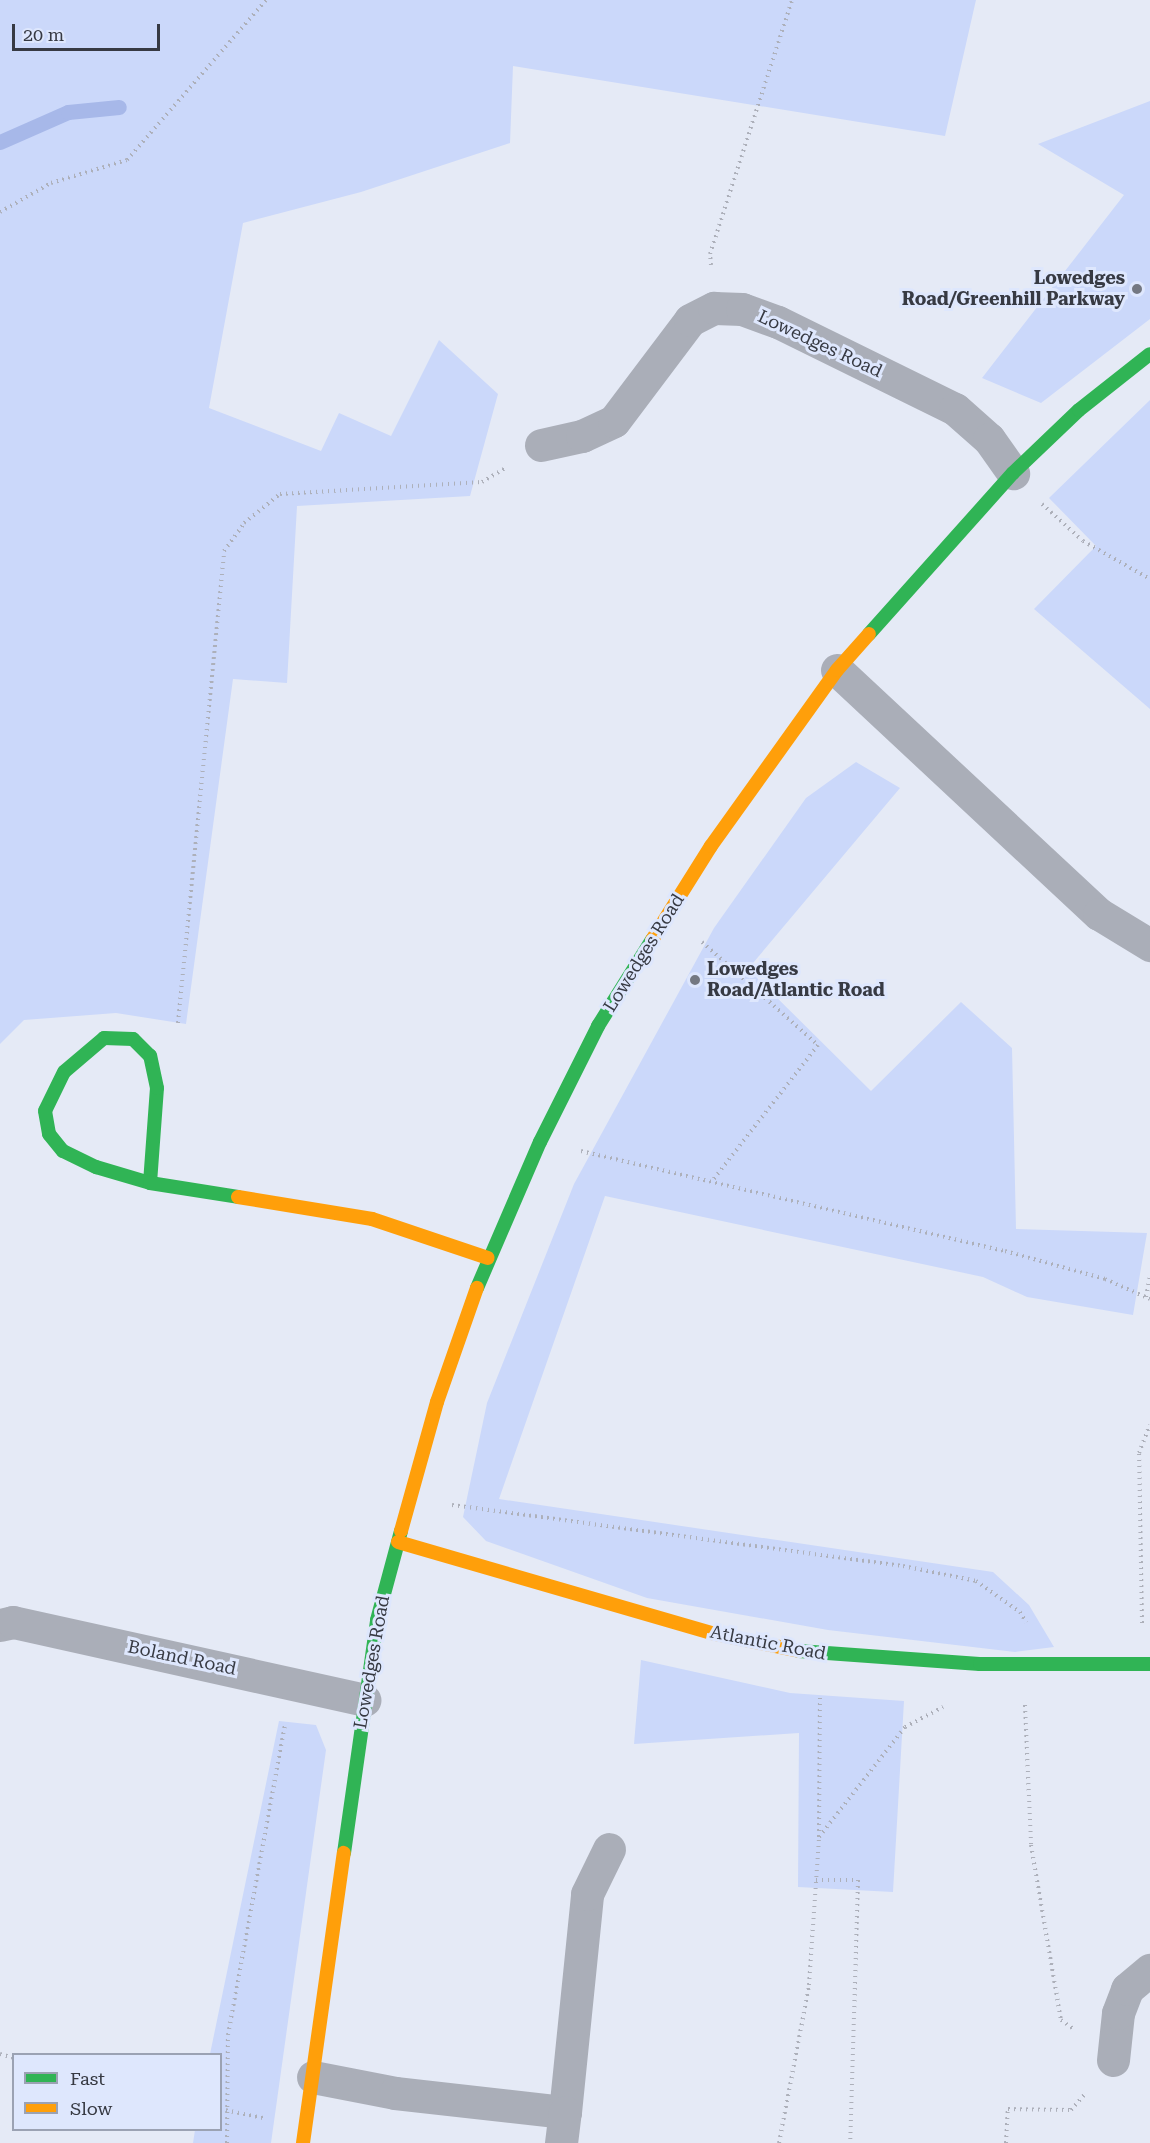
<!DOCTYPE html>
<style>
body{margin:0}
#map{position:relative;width:1150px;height:2143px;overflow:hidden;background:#e5eaf6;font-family:"Roboto Serif",serif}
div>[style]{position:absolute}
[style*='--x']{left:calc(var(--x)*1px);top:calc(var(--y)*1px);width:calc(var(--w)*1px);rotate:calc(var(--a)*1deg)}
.green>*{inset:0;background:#cbd8fa}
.stream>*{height:15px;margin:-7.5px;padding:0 7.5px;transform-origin:7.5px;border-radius:7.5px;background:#a7b8e9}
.path>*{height:4px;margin-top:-2px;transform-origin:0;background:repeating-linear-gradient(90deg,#adb0ba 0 1.5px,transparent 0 6px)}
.street>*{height:33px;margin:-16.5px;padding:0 16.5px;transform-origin:16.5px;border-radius:16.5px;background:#aaaeb8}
.fast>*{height:14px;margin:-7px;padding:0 7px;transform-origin:7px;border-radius:7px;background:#30b455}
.slow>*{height:14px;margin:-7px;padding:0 7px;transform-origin:7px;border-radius:7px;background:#ff9f0a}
.dots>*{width:16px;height:16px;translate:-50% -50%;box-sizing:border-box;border:3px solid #dee7fd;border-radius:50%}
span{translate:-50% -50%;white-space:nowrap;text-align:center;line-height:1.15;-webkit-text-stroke:6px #dee7fd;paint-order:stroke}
.poi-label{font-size:18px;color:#373a43;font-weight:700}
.right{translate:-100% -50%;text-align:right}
.left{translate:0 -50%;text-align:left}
.street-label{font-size:18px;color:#373a43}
.legend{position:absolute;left:12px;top:2053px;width:210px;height:78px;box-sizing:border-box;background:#dee7fd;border:2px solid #9ba2b3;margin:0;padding:8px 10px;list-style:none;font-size:18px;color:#373a43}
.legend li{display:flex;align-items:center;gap:12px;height:30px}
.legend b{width:30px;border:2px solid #9ba2b3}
.scale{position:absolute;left:12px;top:24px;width:148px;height:27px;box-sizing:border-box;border:3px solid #373a43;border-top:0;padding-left:8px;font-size:18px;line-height:21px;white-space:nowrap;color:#373a43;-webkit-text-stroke:4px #dee7fd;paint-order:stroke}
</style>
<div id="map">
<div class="green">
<div style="clip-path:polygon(0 0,976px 0,945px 136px,513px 66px,510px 143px,361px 192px,243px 223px,209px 408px,321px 451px,339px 413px,391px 436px,439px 340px,498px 394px,470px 496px,297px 506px,287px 683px,233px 679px,186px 1024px,116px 1013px,24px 1020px,0 1044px)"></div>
<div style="clip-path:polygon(1150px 101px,1150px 319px,1041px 403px,982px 378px,1124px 195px,1038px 144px)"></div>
<div style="clip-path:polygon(1150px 400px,1150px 709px,1034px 609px,1096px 546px,1049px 498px)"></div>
<div style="clip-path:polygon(856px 762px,900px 788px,748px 969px,871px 1091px,961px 1002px,1012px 1048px,1016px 1229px,1147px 1233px,1133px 1315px,1027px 1297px,983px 1277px,605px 1196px,499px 1499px,993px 1572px,1029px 1605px,1054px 1647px,1015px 1652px,828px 1630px,647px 1598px,486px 1541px,463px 1517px,487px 1403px,574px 1184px,714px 928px,806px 798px)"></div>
<div style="clip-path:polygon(641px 1660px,790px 1693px,904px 1701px,893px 1892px,798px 1887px,799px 1733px,634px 1744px)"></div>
<div style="clip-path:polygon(279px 1721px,316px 1725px,326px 1750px,271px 2143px,193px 2143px,195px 2130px,220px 2130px,220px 2054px,210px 2054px)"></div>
</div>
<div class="stream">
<div style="--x:0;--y:142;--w:74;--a:-23.8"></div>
<div style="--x:68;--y:112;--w:51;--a:-5.6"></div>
</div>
<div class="path">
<div style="--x:0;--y:212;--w:59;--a:-29.6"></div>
<div style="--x:51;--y:183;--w:79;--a:-16.8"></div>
<div style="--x:127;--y:160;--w:212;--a:-49"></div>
<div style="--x:711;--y:265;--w:11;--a:-95"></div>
<div style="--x:710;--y:254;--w:267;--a:-72.1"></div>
<div style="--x:1042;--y:504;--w:55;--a:42.1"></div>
<div style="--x:1083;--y:541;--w:77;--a:29.6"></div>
<div style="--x:702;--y:942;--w:155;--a:41.6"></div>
<div style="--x:818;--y:1045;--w:171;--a:127.9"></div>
<div style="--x:178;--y:1023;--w:474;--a:-84.4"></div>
<div style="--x:224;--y:551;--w:34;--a:-54"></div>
<div style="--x:244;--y:523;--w:46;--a:-38.9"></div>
<div style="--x:280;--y:494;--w:202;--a:-3.4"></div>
<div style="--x:482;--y:482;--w:27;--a:-31"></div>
<div style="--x:581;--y:1151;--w:436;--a:13.3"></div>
<div style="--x:1005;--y:1251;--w:104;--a:15.6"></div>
<div style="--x:1105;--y:1279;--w:49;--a:24"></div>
<div style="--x:1146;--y:1297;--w:21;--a:-79"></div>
<div style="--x:452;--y:1505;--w:455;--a:7.7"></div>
<div style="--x:903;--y:1566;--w:75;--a:11.6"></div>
<div style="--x:976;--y:1581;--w:54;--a:35.2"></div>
<div style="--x:1020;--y:1612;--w:12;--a:59"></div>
<div style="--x:1142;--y:1623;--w:170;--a:-91"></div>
<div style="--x:1139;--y:1453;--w:30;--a:-69"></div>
<div style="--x:1025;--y:1705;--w:140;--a:87.5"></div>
<div style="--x:1031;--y:1845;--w:178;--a:80.3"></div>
<div style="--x:1061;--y:2020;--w:14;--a:36"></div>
<div style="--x:819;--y:1837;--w:140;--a:-52"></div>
<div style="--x:905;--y:1727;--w:43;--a:-27.8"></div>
<div style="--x:816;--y:1880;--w:42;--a:0"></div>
<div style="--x:858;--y:1880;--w:263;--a:91.7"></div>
<div style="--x:0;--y:2054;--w:15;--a:16"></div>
<div style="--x:220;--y:2109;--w:44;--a:11.8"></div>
<div style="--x:227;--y:2143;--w:108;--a:-89.5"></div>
<div style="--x:228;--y:2035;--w:315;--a:-79.6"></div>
<div style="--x:779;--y:2143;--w:161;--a:-79.2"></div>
<div style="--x:809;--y:1985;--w:148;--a:-86.1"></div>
<div style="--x:819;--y:1837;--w:139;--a:-89.6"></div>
<div style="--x:1006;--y:2143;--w:34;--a:-87"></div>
<div style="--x:1008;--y:2109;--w:63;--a:0.9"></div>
<div style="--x:1071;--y:2110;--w:23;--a:-49"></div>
</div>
<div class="street">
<div style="--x:541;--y:445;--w:42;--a:-12.4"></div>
<div style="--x:582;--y:436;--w:35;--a:-25"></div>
<div style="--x:614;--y:421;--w:126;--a:-53"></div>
<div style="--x:690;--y:320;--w:27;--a:-27"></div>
<div style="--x:714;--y:308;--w:28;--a:2"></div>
<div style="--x:742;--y:309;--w:38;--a:20"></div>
<div style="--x:778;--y:322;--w:197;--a:26.2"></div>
<div style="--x:955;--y:409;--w:45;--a:41.4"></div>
<div style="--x:989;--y:439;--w:42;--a:54.8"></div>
<div style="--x:837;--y:670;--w:358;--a:43"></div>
<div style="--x:1099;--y:914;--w:60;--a:31.3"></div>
<div style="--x:0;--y:1625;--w:13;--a:-13"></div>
<div style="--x:13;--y:1622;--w:360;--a:12.5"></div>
<div style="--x:1113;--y:2060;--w:47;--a:-83.9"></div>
<div style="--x:1118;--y:2013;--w:26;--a:-69"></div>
<div style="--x:1127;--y:1989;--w:30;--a:-40"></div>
<div style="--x:313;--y:2077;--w:84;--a:11"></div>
<div style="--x:395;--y:2093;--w:171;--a:6.4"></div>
<div style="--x:565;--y:2112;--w:219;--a:-84.2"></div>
<div style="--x:587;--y:1894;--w:50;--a:-63.9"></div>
<div style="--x:561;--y:2143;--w:31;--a:-83"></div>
</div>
<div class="fast">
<div style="--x:869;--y:634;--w:216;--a:-48.2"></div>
<div style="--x:1013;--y:473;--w:91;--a:-43.7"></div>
<div style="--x:1079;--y:410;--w:90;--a:-38.3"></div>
<div style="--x:150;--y:1183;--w:95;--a:-85.8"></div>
<div style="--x:157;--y:1088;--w:33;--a:-102"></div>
<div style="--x:150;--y:1056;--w:24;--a:-135"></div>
<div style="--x:133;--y:1039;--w:29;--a:-178"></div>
<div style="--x:104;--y:1038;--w:52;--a:139.6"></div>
<div style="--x:64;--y:1072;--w:43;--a:116"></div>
<div style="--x:45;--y:1111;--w:23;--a:80"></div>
<div style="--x:49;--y:1134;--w:22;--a:51"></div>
<div style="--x:63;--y:1151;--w:37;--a:26"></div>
<div style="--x:96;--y:1167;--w:56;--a:16.5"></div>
<div style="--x:150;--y:1183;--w:89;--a:9"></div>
<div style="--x:477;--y:1288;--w:159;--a:-66.7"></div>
<div style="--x:540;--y:1142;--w:130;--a:-63.4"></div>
<div style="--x:598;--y:1026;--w:102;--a:-57.9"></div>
<div style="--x:799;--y:1651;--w:181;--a:4.1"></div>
<div style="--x:980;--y:1664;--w:170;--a:0"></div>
<div style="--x:344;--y:1853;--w:235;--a:-81.9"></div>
<div style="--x:377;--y:1620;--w:92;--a:-74.9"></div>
</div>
<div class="slow">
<div style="--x:652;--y:940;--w:111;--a:-57.9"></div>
<div style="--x:711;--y:846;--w:216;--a:-54.4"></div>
<div style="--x:837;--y:670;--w:48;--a:-48.4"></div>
<div style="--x:238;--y:1197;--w:136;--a:9.3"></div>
<div style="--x:372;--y:1219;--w:122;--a:18.6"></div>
<div style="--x:401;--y:1531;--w:134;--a:-74.4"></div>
<div style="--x:437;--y:1402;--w:121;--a:-70.7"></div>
<div style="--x:398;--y:1542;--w:330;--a:16.2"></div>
<div style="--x:715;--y:1634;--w:86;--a:11.4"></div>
<div style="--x:303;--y:2143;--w:293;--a:-82"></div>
</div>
<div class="dots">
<div style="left:1137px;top:289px;background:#747882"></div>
<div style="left:695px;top:980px;background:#747882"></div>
</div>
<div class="poi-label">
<span class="right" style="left:1125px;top:289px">Lowedges<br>Road/Greenhill Parkway</span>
<span class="left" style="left:707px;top:980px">Lowedges<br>Road/Atlantic Road</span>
</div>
<div class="street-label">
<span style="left:820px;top:344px;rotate:25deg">Lowedges Road</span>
<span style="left:644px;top:953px;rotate:-58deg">Lowedges Road</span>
<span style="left:768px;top:1643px;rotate:11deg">Atlantic Road</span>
<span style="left:182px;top:1658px;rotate:12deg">Boland Road</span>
<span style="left:372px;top:1662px;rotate:-80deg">Lowedges Road</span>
</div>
<ul class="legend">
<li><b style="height:8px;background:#30b455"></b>Fast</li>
<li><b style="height:8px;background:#ff9f0a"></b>Slow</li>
</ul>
<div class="scale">20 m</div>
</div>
